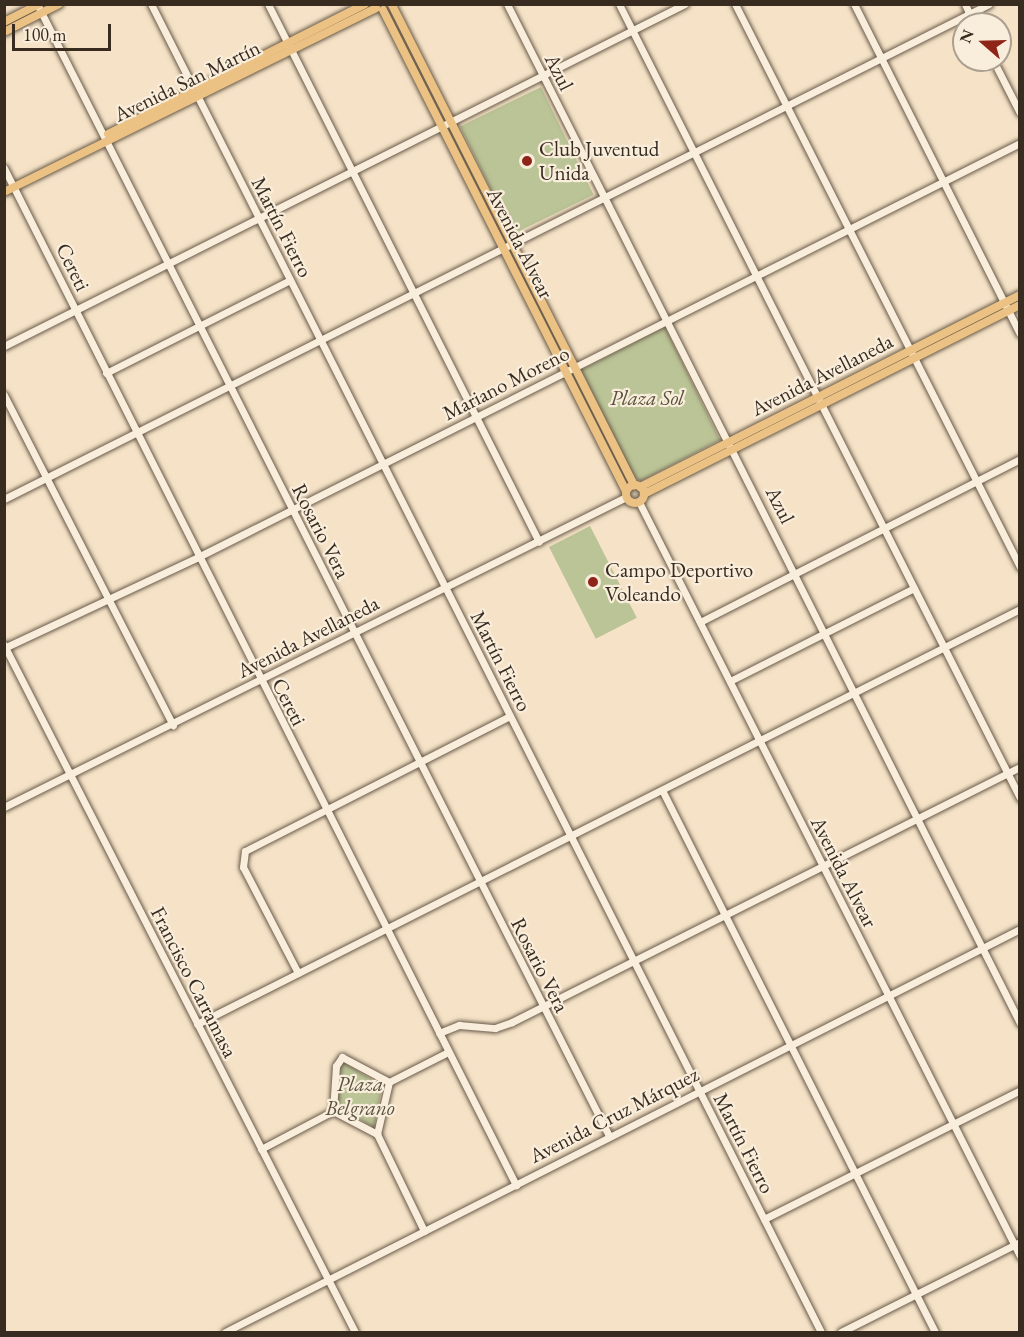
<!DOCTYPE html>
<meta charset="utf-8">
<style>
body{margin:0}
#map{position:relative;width:1024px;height:1337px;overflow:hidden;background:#f6e3c7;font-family:"EB Garamond",serif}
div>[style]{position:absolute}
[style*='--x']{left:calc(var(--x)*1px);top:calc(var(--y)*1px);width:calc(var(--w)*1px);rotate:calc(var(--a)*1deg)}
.green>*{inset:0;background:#bbc496;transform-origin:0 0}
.roads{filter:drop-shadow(0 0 2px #685a4a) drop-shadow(0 0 2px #685a4a)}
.minor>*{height:7px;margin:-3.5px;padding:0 3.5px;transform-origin:3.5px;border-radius:3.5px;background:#f9eddb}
.major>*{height:8px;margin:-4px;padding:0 4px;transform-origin:4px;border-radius:4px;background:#ebc284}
.major>.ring{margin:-4px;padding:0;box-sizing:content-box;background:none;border:8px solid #ebc284;border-radius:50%}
.dots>*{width:16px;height:16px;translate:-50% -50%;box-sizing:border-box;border:3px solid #f9eddb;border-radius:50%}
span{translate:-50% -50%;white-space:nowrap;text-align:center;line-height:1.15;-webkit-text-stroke:4.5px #f9eddb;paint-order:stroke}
.street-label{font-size:21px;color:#382c21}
.poi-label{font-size:21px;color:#382c21}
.left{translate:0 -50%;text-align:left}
.park-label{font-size:21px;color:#59523e;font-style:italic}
.frame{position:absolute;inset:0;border:6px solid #382c21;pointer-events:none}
.north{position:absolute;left:952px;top:12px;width:60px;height:60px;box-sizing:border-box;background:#f9eddb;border:2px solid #aca091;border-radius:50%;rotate:290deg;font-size:16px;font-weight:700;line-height:24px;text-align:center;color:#382c21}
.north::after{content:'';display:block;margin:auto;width:21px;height:27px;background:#8f2418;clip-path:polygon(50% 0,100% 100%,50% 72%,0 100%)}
.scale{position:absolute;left:12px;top:24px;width:99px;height:27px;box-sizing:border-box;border:3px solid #382c21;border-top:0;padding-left:8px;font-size:18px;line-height:21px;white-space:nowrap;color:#382c21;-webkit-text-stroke:4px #f9eddb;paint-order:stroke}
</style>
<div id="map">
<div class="green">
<div style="left:541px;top:87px;width:120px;height:90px;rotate:64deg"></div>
<div style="clip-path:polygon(665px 327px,720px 440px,641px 481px,632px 476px,581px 370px)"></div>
<div style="left:590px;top:526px;width:103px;height:46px;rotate:63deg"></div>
<div style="clip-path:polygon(345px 1063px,382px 1086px,374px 1128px,337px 1104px,341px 1065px)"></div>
</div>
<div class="roads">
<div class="minor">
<div style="--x:37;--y:4;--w:1268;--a:63.19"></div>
<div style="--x:151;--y:4;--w:1487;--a:63.23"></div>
<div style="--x:268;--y:4;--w:602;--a:63.26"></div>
<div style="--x:507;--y:4;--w:1141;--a:63.28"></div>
<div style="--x:619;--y:4;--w:890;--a:63.2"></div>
<div style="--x:735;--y:4;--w:631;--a:63.15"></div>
<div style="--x:854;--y:4;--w:369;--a:63.3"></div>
<div style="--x:965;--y:4;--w:22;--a:66"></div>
<div style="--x:993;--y:60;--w:59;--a:63"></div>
<div style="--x:4;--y:168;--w:1139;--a:63.28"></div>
<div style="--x:4;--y:346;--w:762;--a:-26.67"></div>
<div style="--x:106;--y:373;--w:206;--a:-26.8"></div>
<div style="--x:4;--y:395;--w:371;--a:62.9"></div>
<div style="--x:4;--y:499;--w:1102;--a:-26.68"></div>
<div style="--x:639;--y:502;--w:845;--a:63.19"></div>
<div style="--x:700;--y:622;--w:359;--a:-27"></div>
<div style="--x:4;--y:645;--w:771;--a:62.94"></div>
<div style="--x:4;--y:648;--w:214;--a:-25.1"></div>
<div style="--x:198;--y:557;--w:920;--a:-26.73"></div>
<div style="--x:730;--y:681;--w:206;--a:-26.8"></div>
<div style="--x:662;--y:790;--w:607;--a:63.27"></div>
<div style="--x:4;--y:807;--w:695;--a:-26.49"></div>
<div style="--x:298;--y:973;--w:119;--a:-117.4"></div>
<div style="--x:243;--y:867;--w:16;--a:-83"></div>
<div style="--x:245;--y:851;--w:297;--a:-27"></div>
<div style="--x:197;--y:1024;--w:922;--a:-26.76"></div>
<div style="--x:439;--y:1033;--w:22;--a:-22"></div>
<div style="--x:459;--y:1025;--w:36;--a:5"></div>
<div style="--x:495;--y:1028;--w:18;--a:-19"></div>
<div style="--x:512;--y:1022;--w:568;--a:-26.66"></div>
<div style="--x:333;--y:1111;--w:45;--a:-86.2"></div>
<div style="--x:336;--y:1066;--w:11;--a:-56"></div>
<div style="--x:342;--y:1057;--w:53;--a:28"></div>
<div style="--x:377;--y:1134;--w:108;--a:64.1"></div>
<div style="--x:261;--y:1149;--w:81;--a:-27.8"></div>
<div style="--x:333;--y:1111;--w:50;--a:27.6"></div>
<div style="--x:377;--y:1134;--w:53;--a:-77"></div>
<div style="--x:389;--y:1082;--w:66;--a:-27"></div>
<div style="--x:764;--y:1219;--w:287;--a:-26.7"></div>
<div style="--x:225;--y:1332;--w:891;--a:-26.88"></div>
<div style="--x:841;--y:1332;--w:200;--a:-26.7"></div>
</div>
<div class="major">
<div style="--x:392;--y:5;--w:538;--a:63.24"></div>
<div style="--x:383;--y:10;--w:539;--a:63.2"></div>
<div style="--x:4;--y:22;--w:39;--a:-27"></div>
<div style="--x:4;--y:32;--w:62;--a:-27"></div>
<div style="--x:108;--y:134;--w:288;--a:-26.8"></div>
<div style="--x:4;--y:192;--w:415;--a:-26.3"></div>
<div class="ring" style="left:626px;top:485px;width:10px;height:10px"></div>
<div style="--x:640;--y:487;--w:426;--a:-26.8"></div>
<div style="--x:644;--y:494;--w:421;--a:-26.7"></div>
</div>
</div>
<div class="dots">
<div style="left:527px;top:161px;background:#8f2418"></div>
<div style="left:593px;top:582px;background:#8f2418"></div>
</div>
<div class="street-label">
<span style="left:559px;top:72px;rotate:63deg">Azul</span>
<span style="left:187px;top:81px;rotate:-26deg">Avenida San Martín</span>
<span style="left:282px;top:227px;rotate:63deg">Martín Fierro</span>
<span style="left:520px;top:243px;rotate:63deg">Avenida Alvear</span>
<span style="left:73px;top:267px;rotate:64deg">Cereti</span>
<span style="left:822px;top:375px;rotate:-27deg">Avenida Avellaneda</span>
<span style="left:506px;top:383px;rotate:-27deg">Mariano Moreno</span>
<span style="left:780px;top:505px;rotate:63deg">Azul</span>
<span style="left:321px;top:531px;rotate:63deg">Rosario Vera</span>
<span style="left:308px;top:637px;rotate:-27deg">Avenida Avellaneda</span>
<span style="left:501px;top:661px;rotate:63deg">Martín Fierro</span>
<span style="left:289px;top:702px;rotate:63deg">Cereti</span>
<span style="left:844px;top:872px;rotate:63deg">Avenida Alvear</span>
<span style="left:540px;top:965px;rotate:63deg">Rosario Vera</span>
<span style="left:194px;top:982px;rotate:63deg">Francisco Carramasa</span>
<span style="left:614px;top:1115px;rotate:-27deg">Avenida Cruz Márquez</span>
<span style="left:744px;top:1143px;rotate:63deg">Martín Fierro</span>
</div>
<div class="poi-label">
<span class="left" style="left:539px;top:161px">Club Juventud<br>Unida</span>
<span class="left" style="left:605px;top:582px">Campo Deportivo<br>Voleando</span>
</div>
<div class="park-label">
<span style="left:647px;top:398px">Plaza Sol</span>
<span style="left:360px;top:1096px">Plaza<br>Belgrano</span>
</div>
<div class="frame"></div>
<div class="north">N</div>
<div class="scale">100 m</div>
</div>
